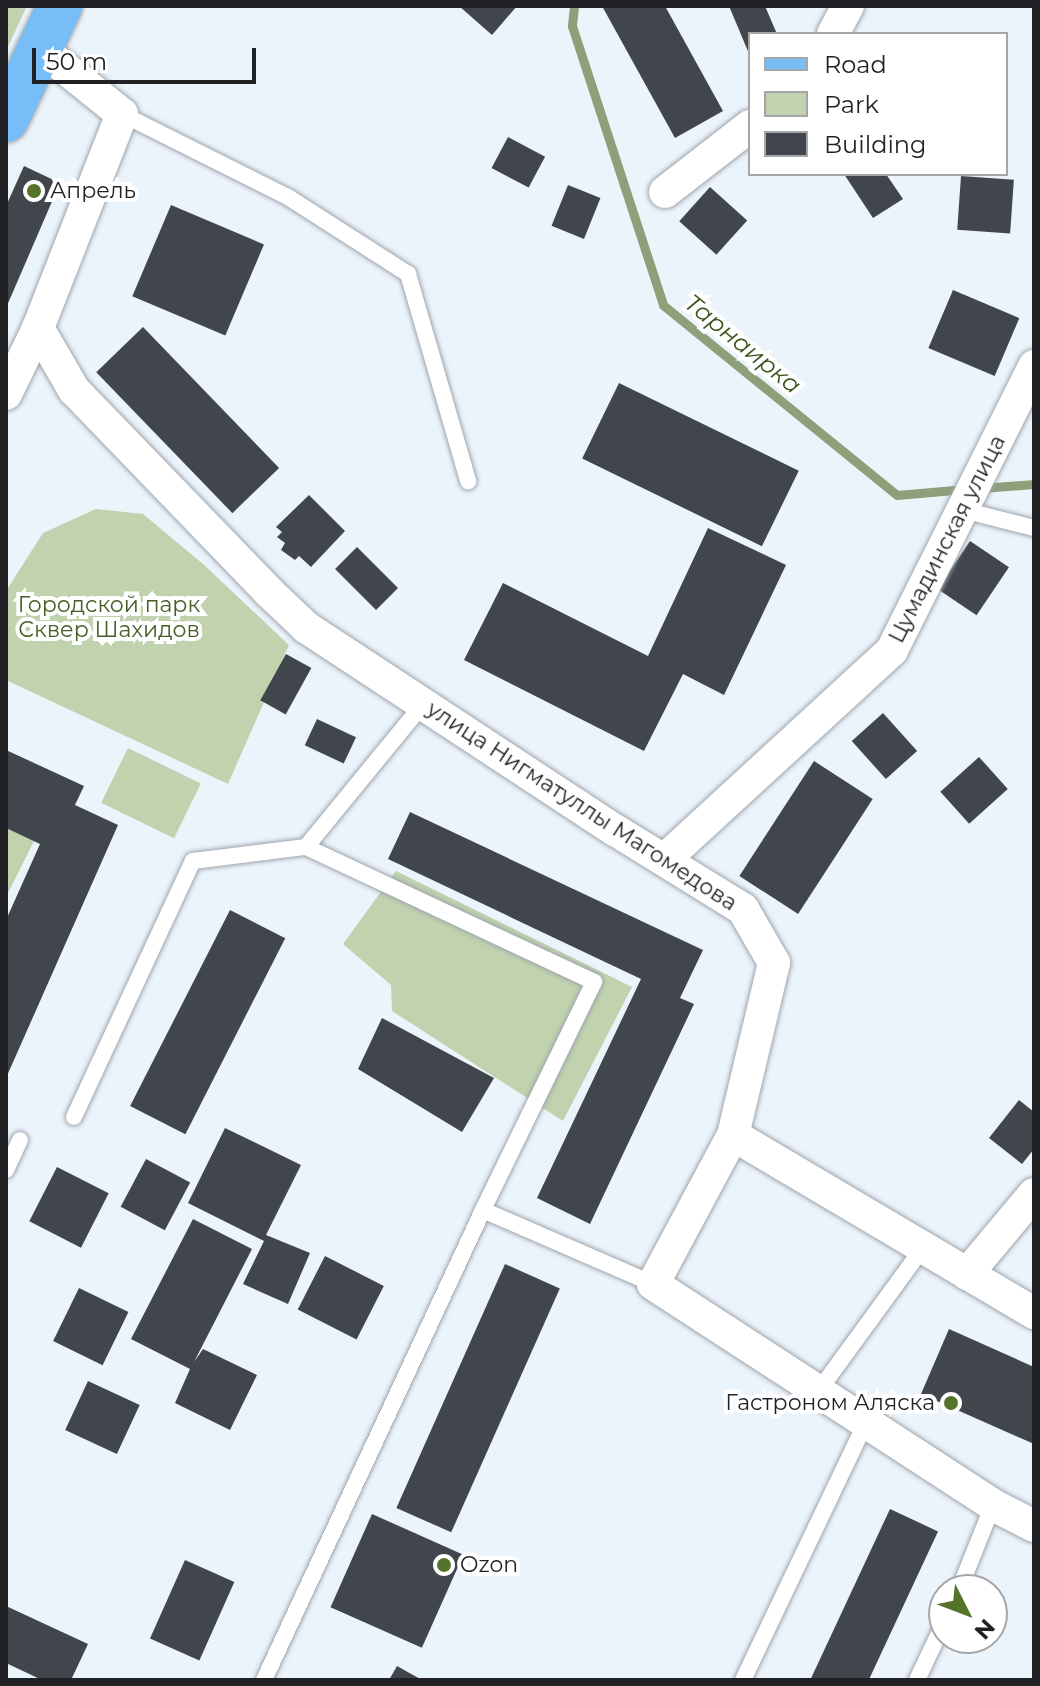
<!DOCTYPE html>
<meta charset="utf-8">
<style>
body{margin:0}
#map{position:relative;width:1040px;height:1686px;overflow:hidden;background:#ebf3fb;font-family:Montserrat,sans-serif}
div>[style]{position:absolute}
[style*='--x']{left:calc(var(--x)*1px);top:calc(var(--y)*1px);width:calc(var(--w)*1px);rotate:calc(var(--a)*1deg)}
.green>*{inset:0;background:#c0d2ae;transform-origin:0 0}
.stream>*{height:9px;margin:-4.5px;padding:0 4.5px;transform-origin:4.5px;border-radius:4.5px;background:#8da07a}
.building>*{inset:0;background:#40464c;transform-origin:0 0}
.roads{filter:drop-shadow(0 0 2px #9ea5ac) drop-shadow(0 0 2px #9ea5ac)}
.lane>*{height:16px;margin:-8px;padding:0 8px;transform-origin:8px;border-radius:8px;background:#fff}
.street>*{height:32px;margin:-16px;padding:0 16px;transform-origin:16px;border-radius:16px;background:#fff}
.primary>*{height:44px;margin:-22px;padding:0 22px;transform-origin:22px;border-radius:22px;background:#77bdf8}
.dots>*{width:22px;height:22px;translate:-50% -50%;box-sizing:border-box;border:4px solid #fff;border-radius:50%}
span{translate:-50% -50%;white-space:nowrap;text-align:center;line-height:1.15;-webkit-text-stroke:8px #fff;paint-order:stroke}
.poi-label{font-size:22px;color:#1f2124}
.left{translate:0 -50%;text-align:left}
.right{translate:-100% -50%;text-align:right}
.street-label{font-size:22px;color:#1f2124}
.park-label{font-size:22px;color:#465f27}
.water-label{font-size:24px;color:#3b531b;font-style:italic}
.frame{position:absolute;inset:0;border:8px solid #1f2124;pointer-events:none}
.legend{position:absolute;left:748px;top:32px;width:260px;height:144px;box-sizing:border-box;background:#fff;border:2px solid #a5a6a7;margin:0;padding:10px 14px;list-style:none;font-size:24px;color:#1f2124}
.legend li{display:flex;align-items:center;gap:16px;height:40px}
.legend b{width:40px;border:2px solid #a5a6a7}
.north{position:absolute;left:928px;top:1574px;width:80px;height:80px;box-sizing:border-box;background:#fff;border:2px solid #a5a6a7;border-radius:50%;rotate:132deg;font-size:22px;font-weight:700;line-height:32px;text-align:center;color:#1f2124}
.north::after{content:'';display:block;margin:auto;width:28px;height:36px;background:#55742b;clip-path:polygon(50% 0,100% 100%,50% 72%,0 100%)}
.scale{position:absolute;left:32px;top:48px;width:224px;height:36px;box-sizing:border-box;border:4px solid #1f2124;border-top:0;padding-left:10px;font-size:24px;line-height:28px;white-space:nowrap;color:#1f2124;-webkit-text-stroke:6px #fff;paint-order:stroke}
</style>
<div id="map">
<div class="green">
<div style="clip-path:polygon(6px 6px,27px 6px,6px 51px)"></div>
<div style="clip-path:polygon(96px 509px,143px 514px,203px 564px,289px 645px,228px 784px,6px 680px,6px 591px,43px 533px)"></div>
<div style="left:128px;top:748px;width:81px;height:61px;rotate:26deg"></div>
<div style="clip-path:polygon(6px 828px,34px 841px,6px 897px)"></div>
<div style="clip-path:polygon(396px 871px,632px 987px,563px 1121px,392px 1011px,391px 985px,343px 944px)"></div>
</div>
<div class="stream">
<div style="--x:574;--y:6;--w:20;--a:96"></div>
<div style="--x:572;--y:26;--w:293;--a:71.9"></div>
<div style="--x:663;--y:305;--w:301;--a:39.1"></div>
<div style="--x:897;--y:495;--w:69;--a:-5"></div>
<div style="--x:981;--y:488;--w:53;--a:-4.3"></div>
</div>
<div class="building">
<div style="clip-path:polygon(459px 6px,517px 6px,492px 35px)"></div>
<div style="clip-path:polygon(602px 6px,665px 6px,723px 111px,675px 138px)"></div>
<div style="clip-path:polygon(729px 6px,765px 6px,777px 34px,750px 34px,750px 56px)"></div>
<div style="left:508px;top:137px;width:42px;height:35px;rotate:28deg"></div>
<div style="clip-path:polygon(24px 166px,60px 183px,6px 308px,6px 206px)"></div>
<div style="clip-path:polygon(844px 174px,886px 174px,903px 199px,873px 218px)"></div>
<div style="left:961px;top:176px;width:53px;height:54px;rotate:4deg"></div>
<div style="left:568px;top:185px;width:35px;height:44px;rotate:22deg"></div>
<div style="left:710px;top:187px;width:50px;height:46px;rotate:42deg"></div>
<div style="left:171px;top:205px;width:101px;height:99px;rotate:23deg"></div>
<div style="left:953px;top:290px;width:72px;height:63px;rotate:23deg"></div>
<div style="left:143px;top:327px;width:196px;height:65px;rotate:46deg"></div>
<div style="left:619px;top:383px;width:200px;height:84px;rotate:26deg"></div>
<div style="clip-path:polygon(309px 495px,345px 531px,311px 567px,299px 556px,295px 560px,281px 550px,285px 543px,277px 537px,282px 532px,276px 527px)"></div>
<div style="clip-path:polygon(708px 528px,786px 565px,724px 695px,683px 674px,644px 751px,464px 660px,503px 583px,648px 656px)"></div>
<div style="left:970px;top:541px;width:47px;height:58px;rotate:34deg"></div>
<div style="left:357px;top:547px;width:58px;height:31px;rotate:45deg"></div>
<div style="left:286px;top:654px;width:29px;height:53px;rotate:29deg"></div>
<div style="left:883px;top:713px;width:51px;height:42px;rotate:48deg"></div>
<div style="left:317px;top:719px;width:43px;height:29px;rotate:25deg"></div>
<div style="clip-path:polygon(6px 750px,84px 786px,75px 805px,118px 825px,6px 1078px,6px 920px,40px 844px,6px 828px)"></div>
<div style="left:979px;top:757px;width:43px;height:52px;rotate:48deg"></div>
<div style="left:814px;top:761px;width:70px;height:137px;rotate:33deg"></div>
<div style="clip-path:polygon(410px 812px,703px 950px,680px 998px,694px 1004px,590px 1224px,537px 1198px,641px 979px,388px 859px)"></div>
<div style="left:230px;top:910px;width:62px;height:220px;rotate:27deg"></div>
<div style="clip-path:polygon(382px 1018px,494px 1078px,462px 1132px,358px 1069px)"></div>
<div style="clip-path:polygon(1019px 1100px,1034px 1112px,1034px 1149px,1022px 1164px,989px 1138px)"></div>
<div style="clip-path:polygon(225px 1128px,301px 1165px,266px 1235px,310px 1253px,288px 1304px,243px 1284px,264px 1241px,188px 1203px)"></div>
<div style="left:146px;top:1159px;width:50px;height:54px;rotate:28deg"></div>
<div style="left:57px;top:1167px;width:58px;height:61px;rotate:27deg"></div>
<div style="clip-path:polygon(193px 1219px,252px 1249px,194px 1362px,203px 1349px,257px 1375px,230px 1430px,175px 1403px,190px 1369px,131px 1339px)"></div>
<div style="left:325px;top:1256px;width:66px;height:60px;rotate:27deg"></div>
<div style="left:505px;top:1264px;width:60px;height:267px;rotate:24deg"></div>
<div style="left:79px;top:1288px;width:55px;height:59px;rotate:26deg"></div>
<div style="clip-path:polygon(949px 1329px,1034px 1367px,1034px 1444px,921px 1394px)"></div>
<div style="left:88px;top:1381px;width:57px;height:54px;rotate:25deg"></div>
<div style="left:890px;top:1509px;width:53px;height:189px;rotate:25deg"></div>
<div style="left:372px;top:1514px;width:100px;height:102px;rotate:24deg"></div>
<div style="left:185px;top:1560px;width:54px;height:86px;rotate:24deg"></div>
<div style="clip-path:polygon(6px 1606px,88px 1644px,71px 1680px,42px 1680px,6px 1663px)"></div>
<div style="clip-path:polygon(397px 1666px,422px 1680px,389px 1680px)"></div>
</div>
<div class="roads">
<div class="lane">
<div style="--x:122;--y:114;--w:186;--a:26.6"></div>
<div style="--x:288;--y:197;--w:143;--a:32.7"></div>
<div style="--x:408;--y:274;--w:216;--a:73.8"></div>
<div style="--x:963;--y:510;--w:73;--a:14.2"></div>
<div style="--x:306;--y:847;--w:318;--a:25.1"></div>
<div style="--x:594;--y:982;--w:254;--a:116"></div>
<div style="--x:483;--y:1210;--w:185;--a:23.5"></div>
<div style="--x:74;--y:1117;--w:282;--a:-65.1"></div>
<div style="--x:193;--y:861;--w:114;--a:-7.1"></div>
<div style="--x:306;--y:847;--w:185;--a:-50.7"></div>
<div style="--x:6;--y:1170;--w:33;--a:-65"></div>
<div style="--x:820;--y:1389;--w:175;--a:-53.9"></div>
<div style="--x:959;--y:1590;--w:92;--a:-68.2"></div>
<div style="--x:264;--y:1680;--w:519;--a:-65.02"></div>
<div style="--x:743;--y:1680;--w:288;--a:-64.5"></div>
<div style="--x:917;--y:1680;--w:63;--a:-64.7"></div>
</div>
<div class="street">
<div style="--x:833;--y:34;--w:32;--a:-62"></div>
<div style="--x:665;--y:192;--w:108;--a:-37.8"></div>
<div style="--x:38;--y:328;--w:72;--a:59.9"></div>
<div style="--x:74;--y:390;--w:281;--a:46"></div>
<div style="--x:269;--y:592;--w:52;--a:43.5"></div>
<div style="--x:307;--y:628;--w:368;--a:33.3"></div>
<div style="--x:615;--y:830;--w:150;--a:31.7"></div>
<div style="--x:743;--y:909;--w:62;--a:60.1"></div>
<div style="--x:774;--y:963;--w:177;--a:103.4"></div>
<div style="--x:733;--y:1135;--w:350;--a:30.6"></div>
<div style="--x:6;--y:394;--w:73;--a:-64.1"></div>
<div style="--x:38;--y:328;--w:230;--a:-68.6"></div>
<div style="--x:122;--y:114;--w:105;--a:-141.2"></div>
<div style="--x:664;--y:860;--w:310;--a:-42.6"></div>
<div style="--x:892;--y:650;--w:318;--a:-63.4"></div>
<div style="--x:733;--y:1135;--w:169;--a:118.2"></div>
<div style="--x:653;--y:1284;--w:406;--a:33"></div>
<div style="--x:993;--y:1505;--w:46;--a:27.1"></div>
<div style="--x:967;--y:1274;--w:104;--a:-50.1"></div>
</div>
<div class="primary">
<div style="--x:6;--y:120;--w:126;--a:-64.7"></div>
</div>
</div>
<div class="dots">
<div style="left:34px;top:191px;background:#55742b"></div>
<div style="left:951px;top:1403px;background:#55742b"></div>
<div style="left:444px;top:1565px;background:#55742b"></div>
</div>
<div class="poi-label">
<span class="left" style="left:50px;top:191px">Апрель</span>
<span class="right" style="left:935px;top:1403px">Гастроном Аляска</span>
<span class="left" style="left:460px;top:1565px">Ozon</span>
</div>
<div class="street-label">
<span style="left:947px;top:539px;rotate:-63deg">Цумадинская улица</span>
<span style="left:582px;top:806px;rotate:33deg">улица Нигматуллы Магомедова</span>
</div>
<div class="park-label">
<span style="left:109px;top:617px">Городской парк<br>Сквер Шахидов</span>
</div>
<div class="water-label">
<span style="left:743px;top:344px;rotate:39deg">Тарнаирка</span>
</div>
<div class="frame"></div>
<ul class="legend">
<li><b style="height:10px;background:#77bdf8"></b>Road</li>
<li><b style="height:22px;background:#c0d2ae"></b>Park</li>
<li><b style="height:22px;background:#40464c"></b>Building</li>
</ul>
<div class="north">N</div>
<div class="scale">50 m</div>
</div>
